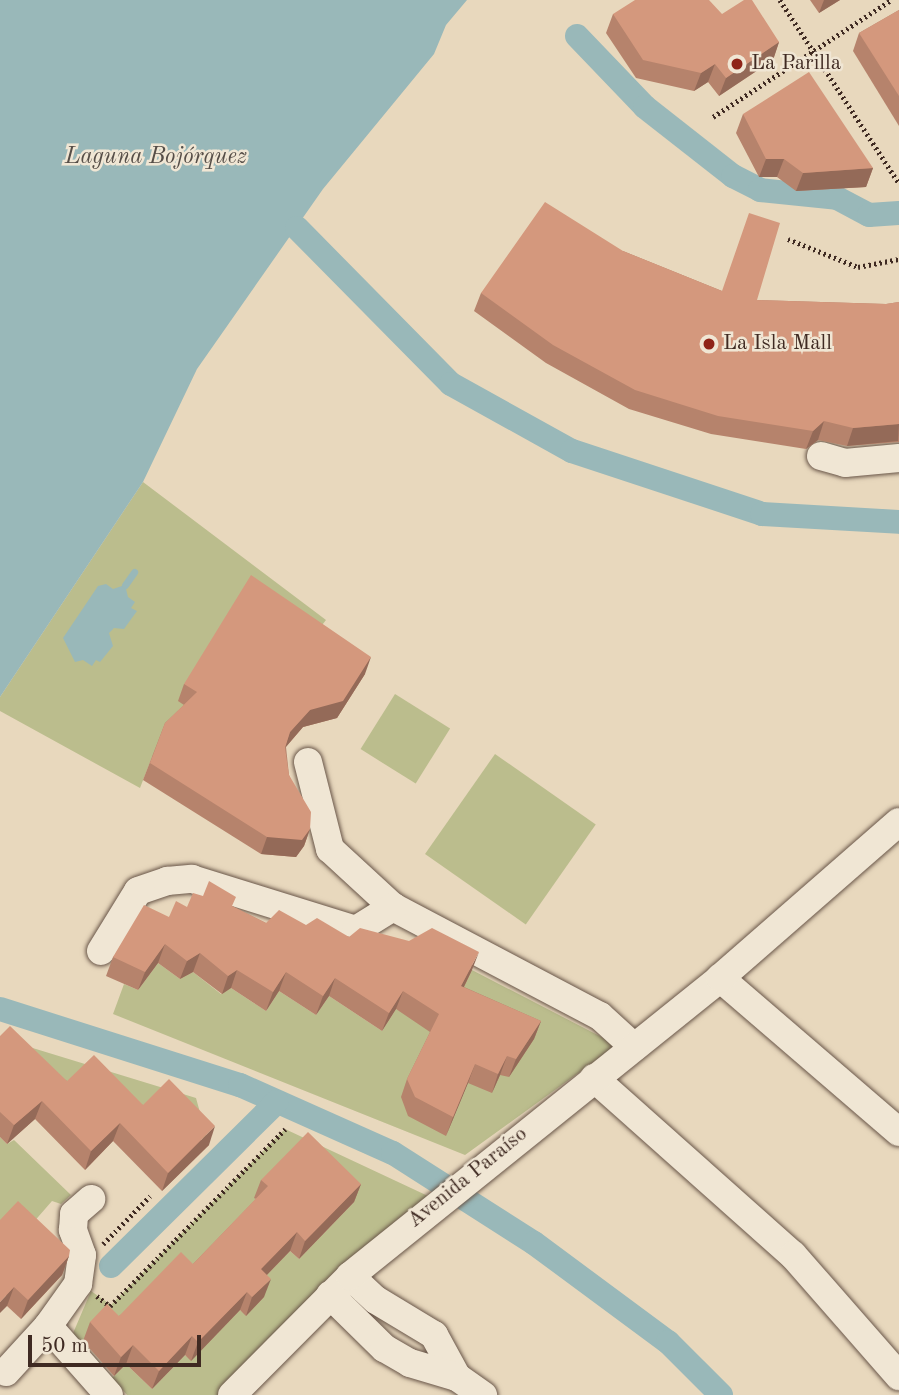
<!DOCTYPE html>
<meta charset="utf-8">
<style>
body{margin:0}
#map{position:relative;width:899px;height:1395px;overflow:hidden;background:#e8d8bd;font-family:"Old Standard TT",serif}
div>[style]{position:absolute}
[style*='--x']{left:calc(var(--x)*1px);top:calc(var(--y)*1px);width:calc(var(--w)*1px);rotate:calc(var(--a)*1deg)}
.green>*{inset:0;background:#bbbd8d;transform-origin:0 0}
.water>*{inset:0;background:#99b8b9}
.stream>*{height:7px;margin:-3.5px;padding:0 3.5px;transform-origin:3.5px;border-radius:3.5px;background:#99b8b9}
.canal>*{height:24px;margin:-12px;padding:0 12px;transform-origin:12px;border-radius:12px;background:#99b8b9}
.path>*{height:4.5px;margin-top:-2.25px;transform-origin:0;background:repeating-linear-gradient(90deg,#3f2a22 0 2px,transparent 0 5.5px)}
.roads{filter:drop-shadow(0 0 2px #695649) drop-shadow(0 0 2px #695649)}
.minor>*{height:28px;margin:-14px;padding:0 14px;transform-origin:14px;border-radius:14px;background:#f0e6d4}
.wall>*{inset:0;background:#b6836c}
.shaded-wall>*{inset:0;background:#946a58}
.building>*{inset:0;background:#d4987d}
.dots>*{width:19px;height:19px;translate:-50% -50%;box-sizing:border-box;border:4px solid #f0e6d4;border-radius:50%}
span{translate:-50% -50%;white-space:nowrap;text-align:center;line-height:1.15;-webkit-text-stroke:5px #f0e6d4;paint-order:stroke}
.poi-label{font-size:21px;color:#3f2a22}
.left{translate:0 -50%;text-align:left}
.street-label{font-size:21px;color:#3f2a22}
.water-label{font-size:23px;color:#564e48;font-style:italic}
.scale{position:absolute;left:28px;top:1335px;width:173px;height:32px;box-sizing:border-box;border:4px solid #3f2a22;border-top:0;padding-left:9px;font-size:21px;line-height:24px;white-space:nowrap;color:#3f2a22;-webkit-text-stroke:5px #f0e6d4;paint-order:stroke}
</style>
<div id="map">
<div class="green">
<div style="clip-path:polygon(143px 482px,326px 620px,312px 638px,292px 705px,152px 757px,140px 788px,0 711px,0 697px)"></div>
<div style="left:395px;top:694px;width:65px;height:65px;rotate:32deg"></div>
<div style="left:495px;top:754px;width:123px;height:122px;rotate:35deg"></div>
<div style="clip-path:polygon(158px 963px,180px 979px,193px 972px,221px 994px,231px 988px,266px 1011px,279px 991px,316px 1015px,329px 996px,382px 1031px,396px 1009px,441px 1031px,472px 970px,617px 1045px,465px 1155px,113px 1014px,124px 984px,138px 990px)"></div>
<div style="clip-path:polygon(0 1038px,196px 1098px,209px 1145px,163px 1098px,136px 1124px,65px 1095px)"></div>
<div style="clip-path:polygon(285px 1129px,428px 1196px,218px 1395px,127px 1395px,112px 1378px,126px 1364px,152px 1389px,185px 1355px,191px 1360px,240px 1310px,246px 1315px,264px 1297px,254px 1288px,290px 1251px,299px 1259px,354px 1202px,255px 1198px,262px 1205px,112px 1334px,101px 1322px,78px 1346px,71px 1338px,91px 1291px,111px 1305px)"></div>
<div style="clip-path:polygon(0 1137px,7px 1144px,14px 1140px,71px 1195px,61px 1204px,52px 1201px,25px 1232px,0 1231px)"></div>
</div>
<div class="water">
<div style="clip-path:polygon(0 0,467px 0,446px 25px,434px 54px,323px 189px,197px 369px,143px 482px,0 697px)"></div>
<div style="clip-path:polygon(106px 584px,113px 589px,125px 585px,128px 597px,135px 602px,131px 608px,137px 611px,124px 629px,114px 628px,109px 633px,113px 646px,100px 662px,96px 660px,92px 666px,83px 660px,75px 662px,63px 638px,98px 586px)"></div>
</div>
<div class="stream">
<div style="--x:125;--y:585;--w:16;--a:-55"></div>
</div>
<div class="canal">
<div style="--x:577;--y:36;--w:98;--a:46.2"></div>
<div style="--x:645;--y:107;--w:112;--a:38.1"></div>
<div style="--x:733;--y:176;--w:30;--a:27"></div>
<div style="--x:760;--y:190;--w:77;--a:5.9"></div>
<div style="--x:837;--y:198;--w:36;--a:28"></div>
<div style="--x:869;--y:215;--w:30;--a:-4"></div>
<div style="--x:297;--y:228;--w:219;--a:45.4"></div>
<div style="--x:451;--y:384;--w:138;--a:29"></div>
<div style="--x:572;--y:451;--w:200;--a:18.3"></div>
<div style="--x:762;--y:514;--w:137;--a:3.3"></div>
<div style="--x:0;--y:1009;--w:252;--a:17.6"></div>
<div style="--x:240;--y:1085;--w:167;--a:24"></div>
<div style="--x:393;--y:1153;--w:167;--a:32.6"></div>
<div style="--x:534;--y:1243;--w:167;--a:36.5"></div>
<div style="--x:668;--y:1342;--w:75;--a:45"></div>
<div style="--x:111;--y:1266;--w:233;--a:-44.7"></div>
</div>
<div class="path">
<div style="--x:780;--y:0;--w:218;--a:57"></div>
<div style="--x:713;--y:117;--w:213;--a:-33.3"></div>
<div style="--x:788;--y:239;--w:75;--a:21.8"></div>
<div style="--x:858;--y:267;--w:42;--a:-11"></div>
<div style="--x:103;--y:1244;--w:67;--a:-45.6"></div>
<div style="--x:97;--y:1296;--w:16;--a:38"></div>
<div style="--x:110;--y:1306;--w:249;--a:-45.3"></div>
</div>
<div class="roads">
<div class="minor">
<div style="--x:821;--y:456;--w:25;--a:16"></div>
<div style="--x:845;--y:463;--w:54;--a:-5.3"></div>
<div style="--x:308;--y:762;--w:90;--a:75.8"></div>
<div style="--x:330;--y:849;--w:86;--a:42.6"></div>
<div style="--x:393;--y:907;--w:234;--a:27.8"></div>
<div style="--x:600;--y:1016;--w:46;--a:42.4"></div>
<div style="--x:101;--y:951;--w:70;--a:-58.3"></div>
<div style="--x:138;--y:891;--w:31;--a:-19"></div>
<div style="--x:167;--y:881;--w:25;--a:-5"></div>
<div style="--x:192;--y:879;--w:172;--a:17.3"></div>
<div style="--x:356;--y:930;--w:44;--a:-31.9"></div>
<div style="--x:720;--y:978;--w:236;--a:40.7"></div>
<div style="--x:594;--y:1078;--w:266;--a:41.7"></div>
<div style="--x:793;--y:1255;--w:161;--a:48.8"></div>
<div style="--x:350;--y:1276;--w:35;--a:43"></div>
<div style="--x:376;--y:1300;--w:68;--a:31.1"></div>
<div style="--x:434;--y:1335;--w:48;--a:61.3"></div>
<div style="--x:330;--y:1295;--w:76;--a:44.5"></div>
<div style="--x:384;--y:1348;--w:30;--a:30"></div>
<div style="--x:410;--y:1363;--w:49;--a:16.6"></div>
<div style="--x:457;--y:1377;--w:32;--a:35"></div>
<div style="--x:48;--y:1326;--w:92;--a:48.5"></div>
<div style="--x:6;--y:1372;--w:62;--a:-47.6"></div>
<div style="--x:48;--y:1326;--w:52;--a:-54.5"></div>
<div style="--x:78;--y:1284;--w:29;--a:-82"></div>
<div style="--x:82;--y:1255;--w:27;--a:-110"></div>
<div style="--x:73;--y:1230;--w:16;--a:-86"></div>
<div style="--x:74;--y:1214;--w:23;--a:-41"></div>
<div style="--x:232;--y:1395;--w:168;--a:-45.2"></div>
<div style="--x:350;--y:1276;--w:475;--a:-38.8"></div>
<div style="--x:720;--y:978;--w:237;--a:-41.1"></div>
</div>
</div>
<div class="wall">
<div style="clip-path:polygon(810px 0,840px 0,819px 13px)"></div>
<div style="clip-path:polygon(899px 10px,899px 126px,853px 51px,859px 33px)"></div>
<div style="clip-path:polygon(613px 14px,722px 14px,779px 42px,773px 60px,719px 96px,708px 82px,694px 91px,636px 78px,606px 33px)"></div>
<div style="clip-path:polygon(743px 114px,873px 168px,866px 187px,796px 191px,777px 177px,759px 177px,736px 133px)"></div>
<div style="clip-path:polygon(623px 251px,722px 291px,757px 300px,886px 304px,899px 302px,899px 442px,847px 446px,818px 440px,806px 449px,711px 434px,629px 409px,546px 363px,474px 311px,481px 293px)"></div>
<div style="clip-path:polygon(365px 674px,337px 718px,303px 727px,286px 747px,289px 775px,310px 829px,304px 846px,296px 857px,261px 854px,143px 780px,165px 723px,184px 705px,178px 701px,184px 684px)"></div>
<div style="clip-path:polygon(232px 906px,266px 923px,306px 925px,472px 970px,464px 987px,541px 1021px,534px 1039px,509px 1077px,500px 1075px,492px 1093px,468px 1083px,446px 1136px,408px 1116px,401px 1097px,407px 1079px,430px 1032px,396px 1009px,382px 1031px,329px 996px,316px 1015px,279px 991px,266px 1011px,231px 988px,222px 994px,193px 972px,180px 979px,158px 963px,138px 990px,106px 976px,113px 957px,169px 917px,187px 907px)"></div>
<div style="clip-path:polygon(0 1036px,67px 1081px,143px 1105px,209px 1145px,162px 1191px,113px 1141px,85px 1170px,35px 1119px,7px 1144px,0 1137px)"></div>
<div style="clip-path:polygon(261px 1180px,361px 1184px,354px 1202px,299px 1259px,290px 1251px,267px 1275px,264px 1297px,246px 1316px,240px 1310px,191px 1361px,185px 1355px,152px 1389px,126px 1364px,114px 1376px,83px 1341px,90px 1322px,119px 1316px,193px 1264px,256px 1199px,254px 1198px)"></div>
<div style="clip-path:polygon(0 1220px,69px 1256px,62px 1275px,21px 1319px,7px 1306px)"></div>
</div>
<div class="shaded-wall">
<div style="clip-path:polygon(824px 0,840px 0,819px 13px)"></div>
<div style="clip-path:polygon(779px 42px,773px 60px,719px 96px,726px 78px)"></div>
<div style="clip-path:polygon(715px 64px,708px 82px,694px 91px,701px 73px)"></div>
<div style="clip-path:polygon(766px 159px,784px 159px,777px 177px,759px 177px)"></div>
<div style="clip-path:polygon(873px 168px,866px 187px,796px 191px,803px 173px)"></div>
<div style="clip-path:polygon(824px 421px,818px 440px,806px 449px,813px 431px)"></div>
<div style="clip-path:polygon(899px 424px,898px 441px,847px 446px,853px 428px)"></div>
<div style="clip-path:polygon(371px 657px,365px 674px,337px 718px,303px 727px,284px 749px,290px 732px,310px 710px)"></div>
<div style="clip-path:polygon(310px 829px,304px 846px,296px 857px,261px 854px,267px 837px)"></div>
<div style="clip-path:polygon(165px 944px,158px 963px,138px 990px,145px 972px)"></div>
<div style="clip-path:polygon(479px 952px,472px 970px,455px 1005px,461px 986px)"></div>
<div style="clip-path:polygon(200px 953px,193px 972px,180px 979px,187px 961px)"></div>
<div style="clip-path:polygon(237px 970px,231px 988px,222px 994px,228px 976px)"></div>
<div style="clip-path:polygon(286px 972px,279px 991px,266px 1011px,273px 992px)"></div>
<div style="clip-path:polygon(335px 978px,329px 996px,316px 1015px,323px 996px)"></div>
<div style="clip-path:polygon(403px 991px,396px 1009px,382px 1031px,389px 1013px)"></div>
<div style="clip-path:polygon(541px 1021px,534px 1039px,509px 1077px,516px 1059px)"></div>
<div style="clip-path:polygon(507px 1056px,500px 1075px,492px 1093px,498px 1074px)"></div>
<div style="clip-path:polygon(475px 1064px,468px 1083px,446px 1136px,453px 1117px)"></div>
<div style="clip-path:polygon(42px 1101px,35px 1119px,7px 1144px,14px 1125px)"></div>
<div style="clip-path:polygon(120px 1123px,113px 1141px,85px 1170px,91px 1151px)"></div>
<div style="clip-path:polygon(215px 1126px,209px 1145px,162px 1191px,168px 1173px)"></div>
<div style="clip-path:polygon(361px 1184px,354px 1202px,299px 1259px,305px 1241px)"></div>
<div style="clip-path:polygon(297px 1232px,290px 1251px,254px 1288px,261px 1269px)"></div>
<div style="clip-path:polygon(69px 1256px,62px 1275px,21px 1319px,28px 1300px)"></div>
<div style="clip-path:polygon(271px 1279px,264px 1297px,246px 1316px,252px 1297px)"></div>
<div style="clip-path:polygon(14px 1287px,7px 1306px,0 1313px,0 1302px)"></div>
<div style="clip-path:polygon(247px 1292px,240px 1310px,191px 1361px,198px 1342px)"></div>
<div style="clip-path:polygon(192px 1336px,185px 1355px,152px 1389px,159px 1371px)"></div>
<div style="clip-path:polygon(133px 1345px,126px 1364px,114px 1376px,121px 1357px)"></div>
</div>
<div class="building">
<div style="clip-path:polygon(635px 0,709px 0,722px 14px,744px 0,752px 0,779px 42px,726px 78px,715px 64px,701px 73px,643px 60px,613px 14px)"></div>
<div style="clip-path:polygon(899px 10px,899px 96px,859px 33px)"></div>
<div style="clip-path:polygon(809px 72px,873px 168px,803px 173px,784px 159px,766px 159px,743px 114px)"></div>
<div style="clip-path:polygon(545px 202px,623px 251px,722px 291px,749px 213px,780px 223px,757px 300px,886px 304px,899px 302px,899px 424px,853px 428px,824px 421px,813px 431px,718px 416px,635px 390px,553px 345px,481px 293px)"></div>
<div style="clip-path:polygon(251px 575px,371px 657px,343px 701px,310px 710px,290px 732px,285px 748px,289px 775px,311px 812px,310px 829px,302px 840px,267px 837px,150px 763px,165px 723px,197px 692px,184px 684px)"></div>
<div style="clip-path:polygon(209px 881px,236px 897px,232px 906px,266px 923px,279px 910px,306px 925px,317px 918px,349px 937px,360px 928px,409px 941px,432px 928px,479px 952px,461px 986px,541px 1021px,516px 1059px,507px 1056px,498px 1074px,475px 1064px,453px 1117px,415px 1097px,407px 1079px,439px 1014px,403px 991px,389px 1013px,335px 978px,323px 996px,286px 972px,273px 992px,237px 970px,228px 976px,200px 953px,187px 961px,165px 944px,145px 972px,113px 957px,144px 905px,169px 917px,176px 901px,187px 907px,193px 893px,203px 896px)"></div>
<div style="clip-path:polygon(10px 1026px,67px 1081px,94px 1055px,143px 1105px,169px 1079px,215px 1126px,168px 1173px,120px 1123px,91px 1151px,42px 1101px,14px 1125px,0 1112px,0 1036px)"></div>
<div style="clip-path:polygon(308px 1132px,361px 1184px,305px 1241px,297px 1232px,261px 1269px,271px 1279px,252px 1297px,247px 1292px,198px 1342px,192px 1336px,159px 1371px,133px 1345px,121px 1357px,90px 1322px,107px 1304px,119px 1316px,181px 1252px,193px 1264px,268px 1186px,261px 1180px)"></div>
<div style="clip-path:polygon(18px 1201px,70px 1250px,69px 1256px,28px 1300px,14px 1287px,0 1302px,0 1220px)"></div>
</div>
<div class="dots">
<div style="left:737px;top:64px;background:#8f2418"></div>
<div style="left:709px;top:344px;background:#8f2418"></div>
</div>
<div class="poi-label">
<span class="left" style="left:751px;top:64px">La Parilla</span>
<span class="left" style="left:723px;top:344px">La Isla Mall</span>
</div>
<div class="street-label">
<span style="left:468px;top:1178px;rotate:-39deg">Avenida Paraíso</span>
</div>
<div class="water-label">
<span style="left:156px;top:157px">Laguna Bojórquez</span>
</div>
<div class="scale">50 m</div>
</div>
